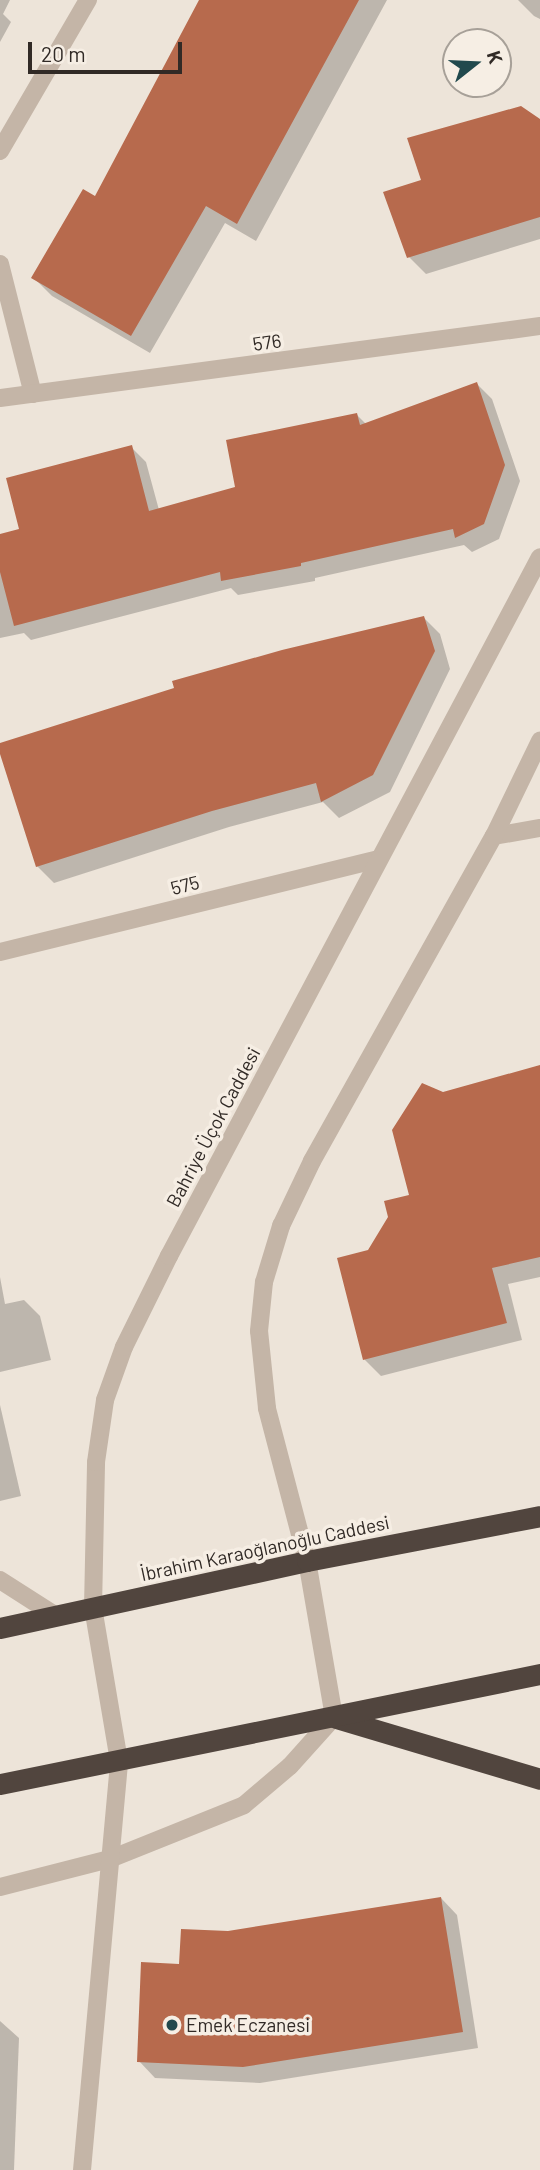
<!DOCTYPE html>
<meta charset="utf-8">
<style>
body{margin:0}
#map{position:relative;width:540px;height:2170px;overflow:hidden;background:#ede4d9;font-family:Barlow,sans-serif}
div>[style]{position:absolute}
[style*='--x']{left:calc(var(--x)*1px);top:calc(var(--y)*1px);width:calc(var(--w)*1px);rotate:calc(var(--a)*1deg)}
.shadow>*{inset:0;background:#0003}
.building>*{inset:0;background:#b76a4d}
.minor>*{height:18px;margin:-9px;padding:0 9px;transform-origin:9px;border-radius:9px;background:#c4b5a7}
.highway>*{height:21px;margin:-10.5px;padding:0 10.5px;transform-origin:10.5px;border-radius:10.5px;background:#51453e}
.dots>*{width:19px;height:19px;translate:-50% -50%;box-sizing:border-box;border:4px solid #f6eee4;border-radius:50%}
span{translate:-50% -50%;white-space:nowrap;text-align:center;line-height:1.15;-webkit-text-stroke:7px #f6eee4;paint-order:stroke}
.street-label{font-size:19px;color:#312a26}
.poi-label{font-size:19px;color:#312a26}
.left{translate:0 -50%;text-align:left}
.north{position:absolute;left:442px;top:28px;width:70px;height:70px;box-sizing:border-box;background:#f6eee4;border:2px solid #a7a098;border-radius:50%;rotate:72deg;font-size:19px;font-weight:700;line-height:28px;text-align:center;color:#312a26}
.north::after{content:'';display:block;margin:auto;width:24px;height:32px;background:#21494d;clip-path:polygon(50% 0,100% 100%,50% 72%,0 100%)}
.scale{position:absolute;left:28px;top:42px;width:154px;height:32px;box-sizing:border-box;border:4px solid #312a26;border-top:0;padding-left:9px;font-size:21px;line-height:24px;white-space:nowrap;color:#312a26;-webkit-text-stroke:5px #f6eee4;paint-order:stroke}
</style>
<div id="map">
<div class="shadow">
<div style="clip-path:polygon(0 0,10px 0,3px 14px,11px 22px,0 42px)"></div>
<div style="clip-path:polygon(201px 0,387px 0,256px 241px,225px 223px,150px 353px,52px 296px,34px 278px,96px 198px)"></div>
<div style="clip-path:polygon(518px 0,540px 0,540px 19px,534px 16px)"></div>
<div style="clip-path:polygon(540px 121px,540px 239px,426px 274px,409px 257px)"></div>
<div style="clip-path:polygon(477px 384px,492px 399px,520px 481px,499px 539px,472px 552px,464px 545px,315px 578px,315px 581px,238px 595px,231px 588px,31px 640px,24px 633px,0 638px,0 536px,21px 530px,131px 447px,146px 462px,159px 510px,237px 489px,357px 415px,367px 425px)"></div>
<div style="clip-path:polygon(423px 617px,440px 634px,450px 669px,390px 792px,339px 818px,323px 802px,229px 827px,54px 883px,37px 866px,0 745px)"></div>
<div style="clip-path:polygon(540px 1067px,540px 1277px,508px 1284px,522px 1340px,381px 1376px,365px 1360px,339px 1259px,369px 1251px,411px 1196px,443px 1094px)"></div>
<div style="clip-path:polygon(0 1277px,5px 1304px,24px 1300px,40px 1316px,51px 1360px,0 1372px)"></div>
<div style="clip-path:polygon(0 1405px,21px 1496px,0 1501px)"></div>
<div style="clip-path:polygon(441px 1898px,457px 1915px,478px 2048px,260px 2083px,155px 2078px,139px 2061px,228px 1933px)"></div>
<div style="clip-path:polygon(0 2021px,19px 2038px,14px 2170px,0 2170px)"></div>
</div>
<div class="building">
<div style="clip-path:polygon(199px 0,359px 0,237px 224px,206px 206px,131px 336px,31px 278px,83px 189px,95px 196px)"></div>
<div style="clip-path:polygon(521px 106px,540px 119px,540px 217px,407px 258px,383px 192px,421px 180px,407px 138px)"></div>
<div style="clip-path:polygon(477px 382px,505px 465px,484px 524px,455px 538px,453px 529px,301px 563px,301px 566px,221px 581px,220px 572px,14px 626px,0 572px,0 534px,19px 529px,6px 478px,132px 445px,149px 511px,235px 487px,226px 440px,357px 413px,360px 425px)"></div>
<div style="clip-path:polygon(424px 616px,435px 651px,373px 775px,321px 802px,316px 783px,212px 811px,36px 867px,0 754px,0 743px,174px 688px,172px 681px,282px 650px)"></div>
<div style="clip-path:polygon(540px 1065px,540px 1257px,492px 1268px,507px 1323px,363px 1360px,337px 1258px,368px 1250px,388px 1217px,384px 1201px,409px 1195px,392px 1130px,422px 1083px,443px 1092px)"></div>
<div style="clip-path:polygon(441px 1897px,463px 2032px,243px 2067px,137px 2062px,141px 1962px,179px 1964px,181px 1929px,228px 1931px)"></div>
</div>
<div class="minor">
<div style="--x:0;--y:151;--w:175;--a:-59.8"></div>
<div style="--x:0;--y:264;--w:134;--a:75.8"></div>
<div style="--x:0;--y:398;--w:545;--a:-7.59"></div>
<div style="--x:494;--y:836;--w:47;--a:-9.9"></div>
<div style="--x:0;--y:952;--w:390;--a:-13.8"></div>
<div style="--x:0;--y:1580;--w:67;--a:32.7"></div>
<div style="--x:0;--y:1887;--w:114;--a:-14.3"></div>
<div style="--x:110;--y:1859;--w:144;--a:-21.9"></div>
<div style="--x:244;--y:1805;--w:60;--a:-40.3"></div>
<div style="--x:290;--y:1766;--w:66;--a:-48.1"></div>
<div style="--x:334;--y:1717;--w:158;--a:-99.8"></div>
<div style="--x:307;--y:1561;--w:158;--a:-104.7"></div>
<div style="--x:267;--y:1408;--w:77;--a:-95.9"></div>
<div style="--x:259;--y:1331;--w:49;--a:-84.2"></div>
<div style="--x:264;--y:1282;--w:59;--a:-73.1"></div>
<div style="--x:281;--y:1226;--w:72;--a:-64.5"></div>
<div style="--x:312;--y:1161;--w:372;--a:-60.8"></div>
<div style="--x:494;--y:836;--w:106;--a:-64.2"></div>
<div style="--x:82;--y:2170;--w:411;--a:-84.8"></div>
<div style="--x:119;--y:1761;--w:155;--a:-99.6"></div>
<div style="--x:93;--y:1608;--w:146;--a:-88.8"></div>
<div style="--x:96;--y:1462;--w:63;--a:-81.7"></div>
<div style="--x:105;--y:1400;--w:56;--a:-70.3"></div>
<div style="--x:124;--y:1347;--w:102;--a:-63.7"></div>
<div style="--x:169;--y:1256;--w:791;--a:-62.04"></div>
</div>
<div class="highway">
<div style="--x:0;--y:1628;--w:314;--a:-12.3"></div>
<div style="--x:307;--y:1561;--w:237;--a:-10.9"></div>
<div style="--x:336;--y:1718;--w:213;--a:16.6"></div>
<div style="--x:0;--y:1784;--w:551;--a:-11.51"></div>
</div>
<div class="dots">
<div style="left:172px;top:2025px;background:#21494d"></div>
</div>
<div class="street-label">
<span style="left:267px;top:342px;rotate:-8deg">576</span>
<span style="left:185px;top:885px;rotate:-14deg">575</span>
<span style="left:213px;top:1127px;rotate:-62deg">Bahriye Üçok Caddesi</span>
<span style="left:265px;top:1548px;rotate:-12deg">İbrahim Karaoğlanoğlu Caddesi</span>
</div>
<div class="poi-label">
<span class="left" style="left:186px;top:2025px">Emek Eczanesi</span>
</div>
<div class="north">K</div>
<div class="scale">20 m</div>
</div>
